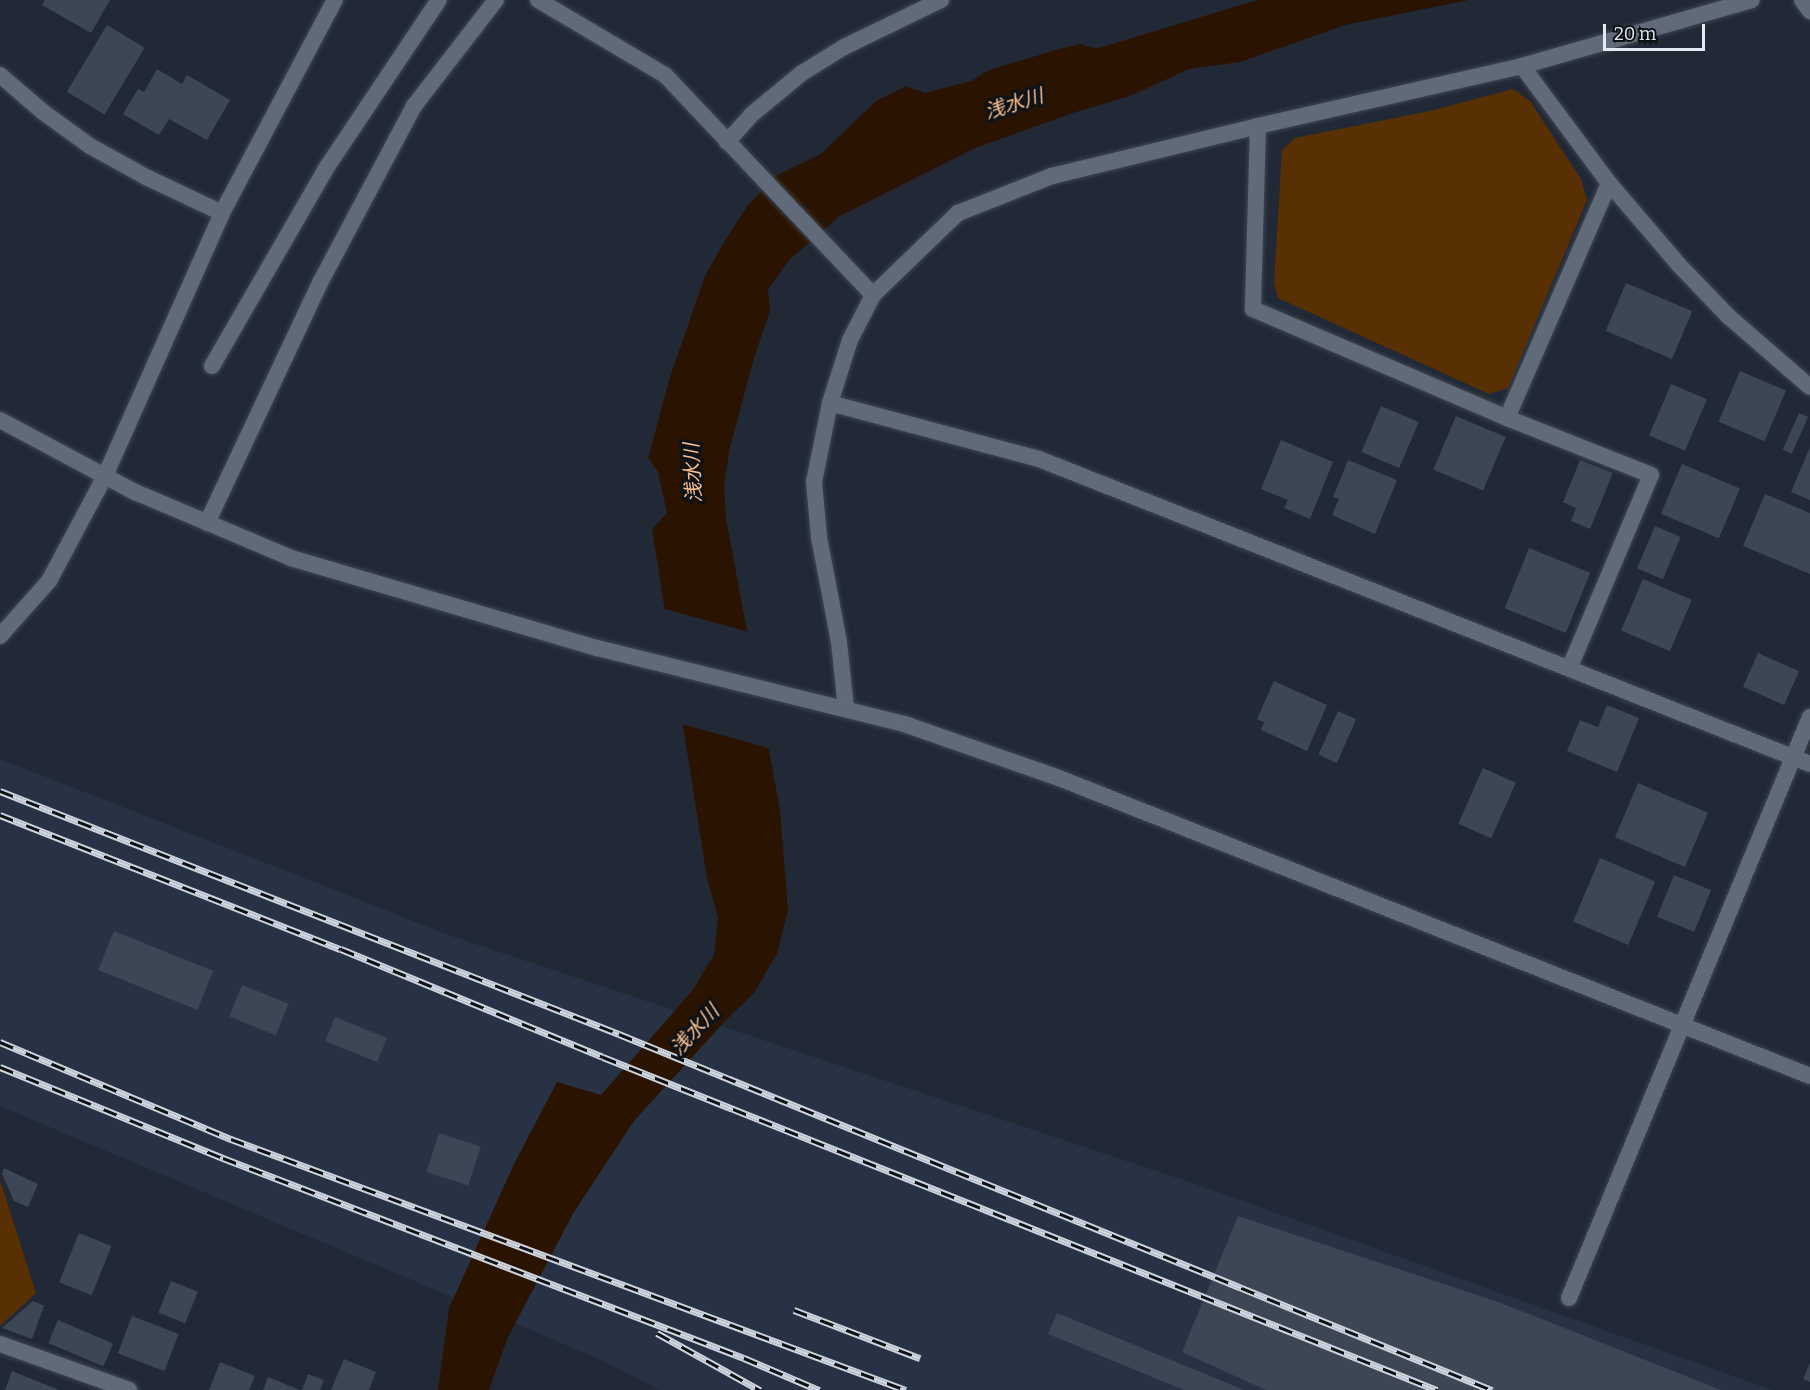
<!DOCTYPE html>
<meta charset="utf-8">
<style>
body{margin:0}
#map{position:relative;width:1810px;height:1390px;overflow:hidden;background:#212936;font-family:Bitter,"Noto Sans JP",serif}
div>[style]{position:absolute}
[style*='--x']{left:calc(var(--x)*1px);top:calc(var(--y)*1px);width:calc(var(--w)*1px);rotate:calc(var(--a)*1deg)}
.built>*{inset:0;background:#273345}
.green>*{inset:0;background:#593004}
.water>*{inset:0;background:#2a1401}
.pier>*{inset:0;background:#212936}
.building>*{inset:0;background:#3d4654;transform-origin:0 0}
.roads{filter:drop-shadow(0 0 2px #3e4650) drop-shadow(0 0 2px #3e4650)}
.minor>*{height:16px;margin:-8px;padding:0 8px;transform-origin:8px;border-radius:8px;background:#606a79}
.tertiary>*{height:16px;margin:-8px;padding:0 8px;transform-origin:8px;border-radius:8px;background:#606a79}
.rail>*{height:7px;margin-top:-3.5px;transform-origin:0;background:repeating-linear-gradient(90deg,#0e1217 0 14px,#cfd5de 0 28px);box-sizing:border-box;border-block:2px solid #cfd5de}
span{translate:-50% -50%;white-space:nowrap;text-align:center;line-height:1.15;-webkit-text-stroke:6px #0e1217;paint-order:stroke}
.water-label{font-size:20px;color:#f7bd8e;font-style:italic}
.scale{position:absolute;left:1603px;top:24px;width:102px;height:27px;box-sizing:border-box;border:3px solid #e4eaf3;border-top:0;padding-left:8px;font-size:18px;line-height:21px;white-space:nowrap;color:#e4eaf3;-webkit-text-stroke:4px #0e1217;paint-order:stroke}
</style>
<div id="map">
<div class="built">
<div style="clip-path:polygon(0 759px,454px 937px,1192px 1183px,1772px 1390px,661px 1390px,597px 1358px,0 1106px)"></div>
</div>
<div class="green">
<div style="clip-path:polygon(1513px 89px,1530px 101px,1581px 179px,1587px 200px,1508px 388px,1489px 394px,1278px 298px,1274px 283px,1282px 150px,1295px 138px,1430px 111px)"></div>
<div style="clip-path:polygon(0 1180px,36px 1293px,0 1326px)"></div>
</div>
<div class="water">
<div style="clip-path:polygon(1257px 0,1469px 0,1345px 25px,1240px 62px,1189px 69px,1130px 96px,1073px 113px,975px 148px,840px 216px,790px 259px,768px 289px,770px 311px,755px 355px,730px 447px,724px 485px,726px 518px,780px 810px,788px 910px,777px 954px,754px 993px,727px 1019px,634px 1121px,574px 1212px,508px 1337px,489px 1390px,438px 1390px,449px 1308px,514px 1164px,557px 1082px,601px 1095px,692px 991px,714px 955px,718px 918px,707px 878px,652px 529px,667px 513px,658px 472px,648px 458px,670px 377px,705px 276px,726px 239px,748px 205px,777px 175px,821px 154px,876px 101px,906px 86px,925px 93px,971px 81px,989px 70px,1059px 49px,1081px 44px,1096px 49px)"></div>
</div>
<div class="pier">
<div style="clip-path:polygon(661px 608px,749px 632px,772px 749px,678px 723px)"></div>
</div>
<div class="building">
<div style="clip-path:polygon(45px 0,110px 0,91px 33px,42px 5px)"></div>
<div style="left:107px;top:25px;width:44px;height:78px;rotate:31deg"></div>
<div style="clip-path:polygon(157px 69px,182px 84px,187px 75px,230px 100px,207px 140px,169px 119px,159px 135px,123px 114px,138px 89px,144px 92px)"></div>
<div style="left:1626px;top:283px;width:72px;height:52px;rotate:23deg"></div>
<div style="left:1740px;top:371px;width:50px;height:55px;rotate:23deg"></div>
<div style="left:1671px;top:384px;width:39px;height:56px;rotate:23deg"></div>
<div style="left:1381px;top:406px;width:41px;height:50px;rotate:23deg"></div>
<div style="left:1799px;top:413px;width:10px;height:40px;rotate:24deg"></div>
<div style="left:1456px;top:416px;width:54px;height:58px;rotate:23deg"></div>
<div style="clip-path:polygon(1281px 440px,1333px 462px,1310px 519px,1284px 508px,1288px 500px,1261px 489px)"></div>
<div style="clip-path:polygon(1810px 447px,1810px 500px,1791px 492px)"></div>
<div style="clip-path:polygon(1348px 460px,1397px 480px,1375px 534px,1332px 515px,1339px 499px,1333px 497px)"></div>
<div style="clip-path:polygon(1580px 460px,1613px 473px,1590px 529px,1571px 521px,1576px 508px,1563px 502px)"></div>
<div style="left:1682px;top:464px;width:63px;height:54px;rotate:23deg"></div>
<div style="clip-path:polygon(1765px 494px,1810px 513px,1810px 574px,1743px 546px)"></div>
<div style="left:1655px;top:526px;width:28px;height:46px;rotate:23deg"></div>
<div style="left:1529px;top:548px;width:66px;height:65px;rotate:22deg"></div>
<div style="left:1643px;top:579px;width:53px;height:56px;rotate:23deg"></div>
<div style="left:1758px;top:653px;width:45px;height:37px;rotate:24deg"></div>
<div style="clip-path:polygon(1274px 681px,1327px 705px,1307px 751px,1261px 730px,1264px 722px,1257px 719px)"></div>
<div style="clip-path:polygon(1607px 705px,1639px 718px,1617px 772px,1567px 751px,1580px 720px,1598px 727px)"></div>
<div style="left:1338px;top:711px;width:20px;height:48px;rotate:24deg"></div>
<div style="left:1483px;top:768px;width:36px;height:61px;rotate:24deg"></div>
<div style="left:1638px;top:783px;width:76px;height:59px;rotate:23deg"></div>
<div style="left:1600px;top:858px;width:60px;height:69px;rotate:23deg"></div>
<div style="left:1674px;top:875px;width:40px;height:45px;rotate:22deg"></div>
<div style="left:114px;top:931px;width:107px;height:42px;rotate:22deg"></div>
<div style="left:242px;top:985px;width:50px;height:34px;rotate:22deg"></div>
<div style="left:335px;top:1017px;width:56px;height:26px;rotate:22deg"></div>
<div style="left:439px;top:1133px;width:44px;height:41px;rotate:18deg"></div>
<div style="clip-path:polygon(4px 1168px,38px 1184px,28px 1207px,14px 1201px,2px 1174px)"></div>
<div style="clip-path:polygon(1238px 1216px,1501px 1303px,1721px 1390px,1266px 1390px,1182px 1352px)"></div>
<div style="left:79px;top:1233px;width:35px;height:53px;rotate:22deg"></div>
<div style="left:171px;top:1281px;width:29px;height:34px;rotate:22deg"></div>
<div style="clip-path:polygon(33px 1301px,44px 1306px,32px 1339px,2px 1328px)"></div>
<div style="clip-path:polygon(1057px 1313px,1244px 1390px,1184px 1390px,1048px 1334px)"></div>
<div style="left:132px;top:1316px;width:50px;height:40px;rotate:21deg"></div>
<div style="left:58px;top:1320px;width:60px;height:25px;rotate:23deg"></div>
<div style="clip-path:polygon(344px 1359px,376px 1372px,369px 1390px,331px 1390px)"></div>
<div style="clip-path:polygon(220px 1362px,255px 1376px,249px 1390px,209px 1390px)"></div>
<div style="clip-path:polygon(1810px 1363px,1810px 1382px,1803px 1379px)"></div>
<div style="clip-path:polygon(12px 1371px,59px 1390px,5px 1390px)"></div>
<div style="clip-path:polygon(308px 1374px,324px 1380px,320px 1390px,302px 1390px)"></div>
<div style="clip-path:polygon(268px 1377px,300px 1390px,263px 1390px)"></div>
</div>
<div class="roads">
<div class="minor">
<div style="--x:538;--y:0;--w:147;--a:30.6"></div>
<div style="--x:665;--y:75;--w:303;--a:46.6"></div>
<div style="--x:1522;--y:66;--w:146;--a:53.4"></div>
<div style="--x:1609;--y:183;--w:108;--a:49.5"></div>
<div style="--x:1679;--y:265;--w:71;--a:46.1"></div>
<div style="--x:1728;--y:316;--w:108;--a:40.9"></div>
<div style="--x:0;--y:75;--w:57;--a:40.7"></div>
<div style="--x:43;--y:112;--w:58;--a:35.9"></div>
<div style="--x:90;--y:146;--w:66;--a:28.9"></div>
<div style="--x:148;--y:178;--w:82;--a:25.3"></div>
<div style="--x:1258;--y:126;--w:183;--a:91.6"></div>
<div style="--x:1253;--y:309;--w:276;--a:23.2"></div>
<div style="--x:1507;--y:418;--w:155;--a:21.6"></div>
<div style="--x:1651;--y:475;--w:208;--a:112.9"></div>
<div style="--x:727;--y:142;--w:36;--a:-48"></div>
<div style="--x:751;--y:115;--w:66;--a:-39.5"></div>
<div style="--x:802;--y:73;--w:49;--a:-31.8"></div>
<div style="--x:844;--y:47;--w:108;--a:-25.9"></div>
<div style="--x:830;--y:403;--w:216;--a:15"></div>
<div style="--x:1039;--y:459;--w:829;--a:21.58"></div>
<div style="--x:1507;--y:418;--w:256;--a:-66.5"></div>
<div style="--x:105;--y:476;--w:288;--a:-66"></div>
<div style="--x:222;--y:213;--w:241;--a:-62.1"></div>
<div style="--x:207;--y:523;--w:268;--a:-64.8"></div>
<div style="--x:321;--y:281;--w:198;--a:-62"></div>
<div style="--x:414;--y:106;--w:134;--a:-52.3"></div>
<div style="--x:846;--y:708;--w:66;--a:-96.1"></div>
<div style="--x:839;--y:642;--w:107;--a:-100.8"></div>
<div style="--x:819;--y:537;--w:55;--a:-95.2"></div>
<div style="--x:814;--y:482;--w:81;--a:-78.6"></div>
<div style="--x:830;--y:403;--w:66;--a:-72.4"></div>
<div style="--x:850;--y:340;--w:51;--a:-62.9"></div>
<div style="--x:873;--y:295;--w:118;--a:-44"></div>
<div style="--x:958;--y:213;--w:101;--a:-21.5"></div>
<div style="--x:1052;--y:176;--w:212;--a:-13.6"></div>
<div style="--x:1258;--y:126;--w:271;--a:-12.8"></div>
<div style="--x:1522;--y:66;--w:239;--a:-16"></div>
<div style="--x:1569;--y:1298;--w:629;--a:-67.47"></div>
<div style="--x:0;--y:1344;--w:137;--a:19.6"></div>
</div>
<div class="tertiary">
<div style="--x:1802;--y:0;--w:14;--a:54"></div>
<div style="--x:212;--y:366;--w:230;--a:-60"></div>
<div style="--x:327;--y:167;--w:201;--a:-56.2"></div>
<div style="--x:0;--y:420;--w:153;--a:28.1"></div>
<div style="--x:135;--y:492;--w:169;--a:22.9"></div>
<div style="--x:291;--y:558;--w:319;--a:16.4"></div>
<div style="--x:597;--y:648;--w:319;--a:13.9"></div>
<div style="--x:907;--y:725;--w:161;--a:19.2"></div>
<div style="--x:1059;--y:778;--w:808;--a:21.64"></div>
<div style="--x:0;--y:636;--w:74;--a:-48.3"></div>
<div style="--x:49;--y:581;--w:119;--a:-61.9"></div>
</div>
</div>
<div class="rail">
<div style="--x:0;--y:791;--w:665;--a:21.43"></div>
<div style="--x:619;--y:1034;--w:943;--a:22.19"></div>
<div style="--x:0;--y:815;--w:366;--a:21.5"></div>
<div style="--x:341;--y:949;--w:283;--a:22.4"></div>
<div style="--x:603;--y:1057;--w:898;--a:21.77"></div>
<div style="--x:0;--y:1042;--w:251;--a:22.8"></div>
<div style="--x:231;--y:1139;--w:720;--a:20.4"></div>
<div style="--x:0;--y:1067;--w:241;--a:22.2"></div>
<div style="--x:223;--y:1158;--w:558;--a:21"></div>
<div style="--x:744;--y:1358;--w:82;--a:23.1"></div>
<div style="--x:794;--y:1310;--w:135;--a:20.9"></div>
<div style="--x:657;--y:1333;--w:118;--a:29"></div>
</div>
<div class="water-label">
<span style="left:1014px;top:104px;rotate:-17deg">浅水川</span>
<span style="left:693px;top:473px;rotate:-93deg">浅水川</span>
<span style="left:695px;top:1030px;rotate:-47deg">浅水川</span>
</div>
<div class="scale">20 m</div>
</div>
